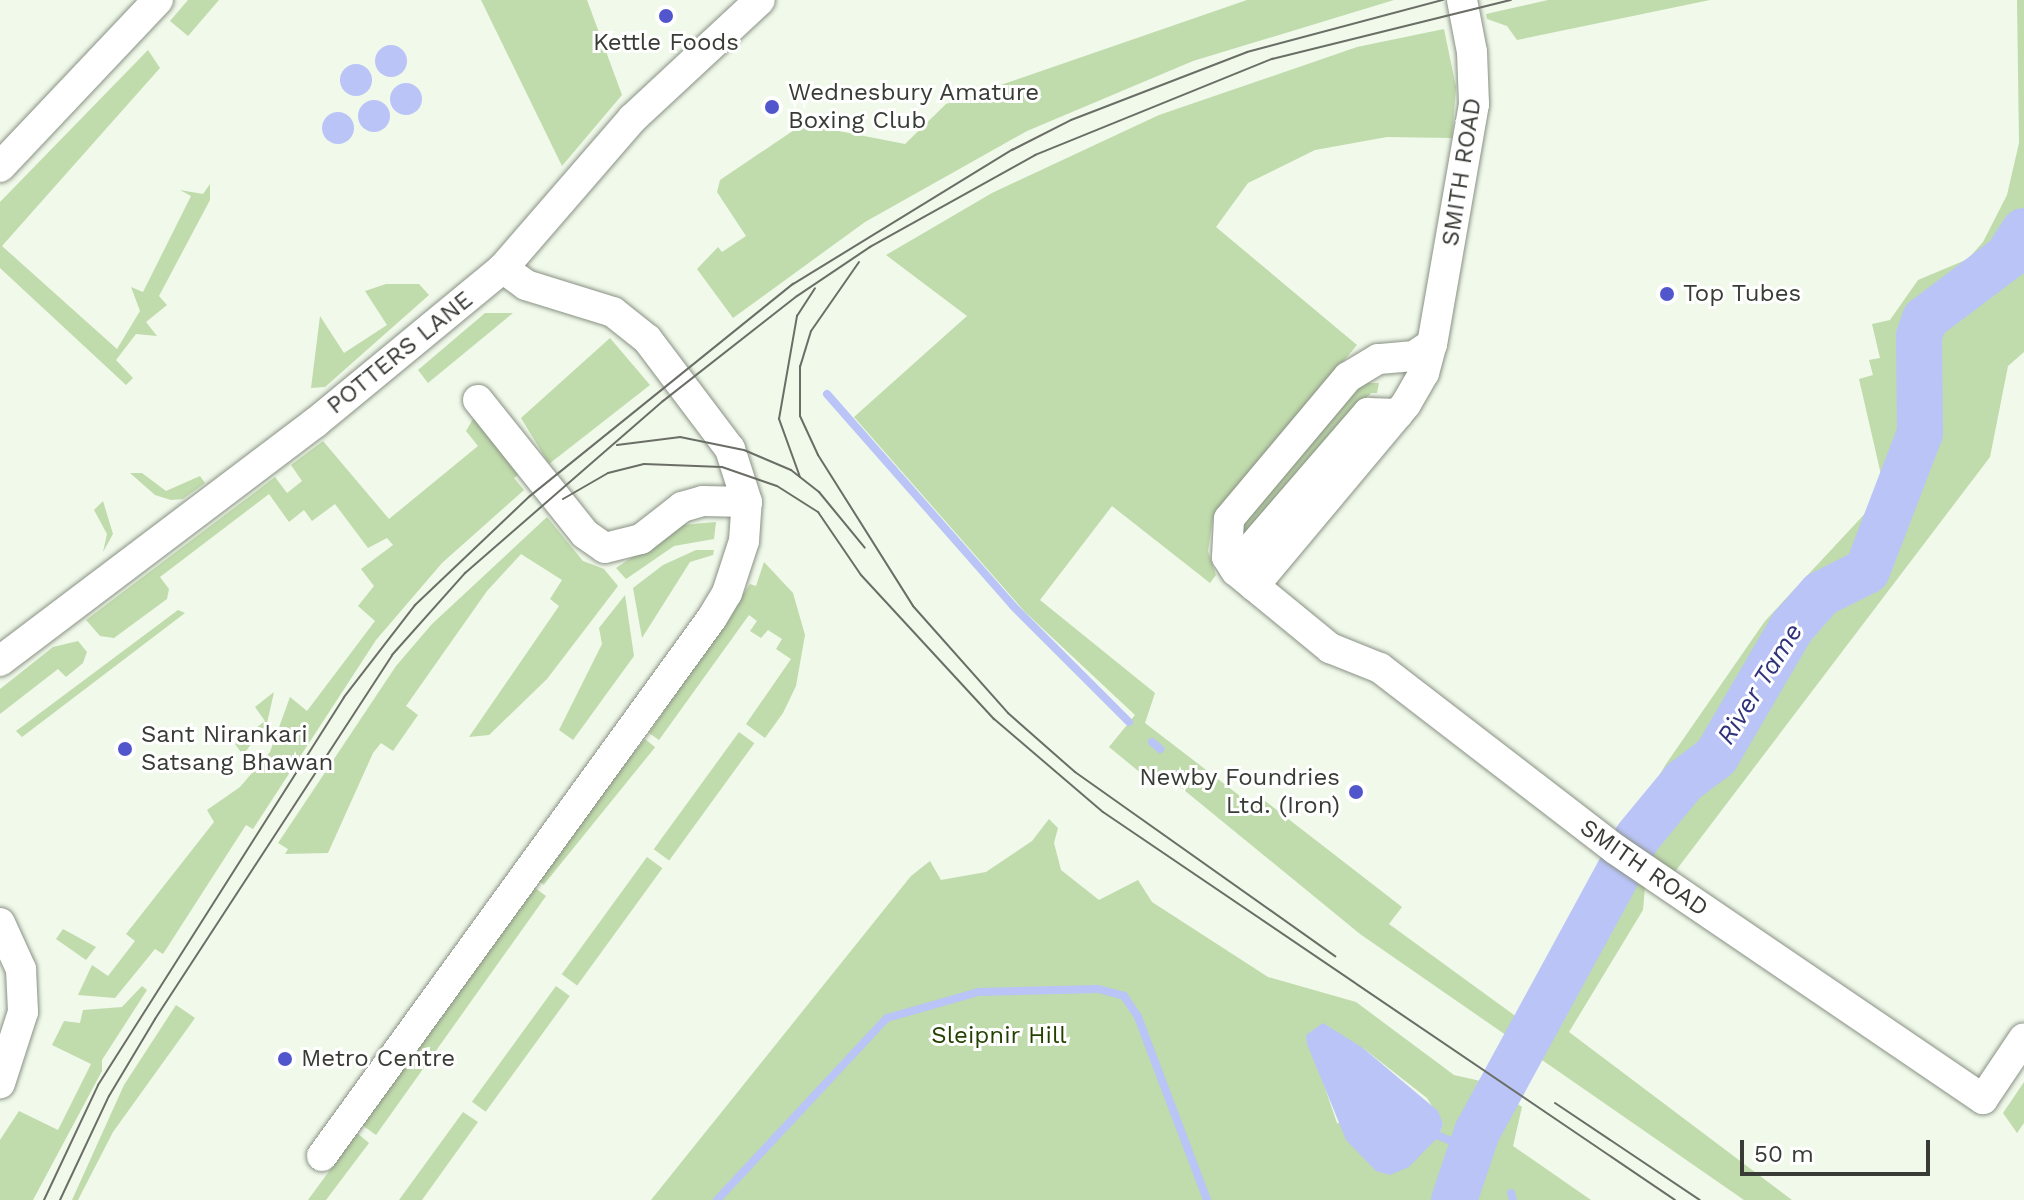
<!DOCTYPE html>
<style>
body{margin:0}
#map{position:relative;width:2024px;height:1200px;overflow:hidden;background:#f0f9ea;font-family:"Work Sans",sans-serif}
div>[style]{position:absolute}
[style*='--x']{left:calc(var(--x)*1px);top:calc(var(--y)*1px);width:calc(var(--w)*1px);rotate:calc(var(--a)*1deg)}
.green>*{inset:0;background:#c0dbac;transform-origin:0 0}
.water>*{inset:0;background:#bac4f7}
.round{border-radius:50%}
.stream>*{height:8px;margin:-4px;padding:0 4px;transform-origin:4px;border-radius:4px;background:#bac4f7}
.river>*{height:46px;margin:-23px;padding:0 23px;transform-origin:23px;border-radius:23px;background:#bac4f7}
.roads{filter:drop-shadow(0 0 2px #899184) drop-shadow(0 0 2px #899184)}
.minor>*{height:30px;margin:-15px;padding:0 15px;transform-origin:15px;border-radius:15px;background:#fff}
.tram>*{height:2px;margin:-1px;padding:0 1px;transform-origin:1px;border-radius:1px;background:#6a6e66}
.dots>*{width:22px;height:22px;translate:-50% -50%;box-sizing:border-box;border:4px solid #fff;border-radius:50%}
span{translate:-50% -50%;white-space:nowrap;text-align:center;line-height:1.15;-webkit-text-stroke:6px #fff;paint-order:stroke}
.poi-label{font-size:24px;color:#393c36}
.left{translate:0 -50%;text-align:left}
.right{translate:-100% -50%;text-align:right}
.street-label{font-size:24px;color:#393c36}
.park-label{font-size:24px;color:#244100}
.water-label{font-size:26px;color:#30337b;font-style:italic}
.scale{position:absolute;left:1740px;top:1140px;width:190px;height:36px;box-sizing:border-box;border:4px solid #393c36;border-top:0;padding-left:10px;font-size:24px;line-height:28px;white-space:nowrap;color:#393c36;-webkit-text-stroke:6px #fff;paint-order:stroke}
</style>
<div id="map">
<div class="green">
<div style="clip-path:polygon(188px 0,219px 0,188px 36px,170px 21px)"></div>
<div style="clip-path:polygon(481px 0,587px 0,622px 95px,562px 166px)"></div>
<div style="clip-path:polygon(1247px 0,1394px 0,1193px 61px,1027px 131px,865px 222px,733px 318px,697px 269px,718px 247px,722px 252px,746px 236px,717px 192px,720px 180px,803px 124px,905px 144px,946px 104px)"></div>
<div style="clip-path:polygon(1548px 0,1710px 0,1517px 40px,1507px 26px,1487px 19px,1486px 14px)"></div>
<div style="clip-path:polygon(2017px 0,2024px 0,2024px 352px,2008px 366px,1990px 457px,1674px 873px,1623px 837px,1666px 764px,1765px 621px,1885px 492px,1859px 379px,1873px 375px,1869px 360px,1880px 358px,1872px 324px,1890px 320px,1918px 280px,1968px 259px,1983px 242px,2007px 195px,2019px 143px)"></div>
<div style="clip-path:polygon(1444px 29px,1456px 87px,1452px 138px,1387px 137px,1315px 150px,1248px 183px,1216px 227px,1357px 345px,1213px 518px,1208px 551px,1216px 575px,1210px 583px,1112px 506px,1040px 600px,1155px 693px,1145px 723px,1253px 806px,1260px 797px,1402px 907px,1389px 924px,1525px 1023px,1591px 904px,1585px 893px,1609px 860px,1645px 887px,1643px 910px,1569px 1032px,1792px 1200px,1744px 1200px,1360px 934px,1162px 772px,1142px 774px,1109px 747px,1135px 715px,1025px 612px,854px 417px,967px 316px,886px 255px,992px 193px,1159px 115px,1357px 47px)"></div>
<div style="clip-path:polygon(148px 50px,160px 68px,2px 246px,117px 349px,140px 311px,131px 287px,143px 292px,191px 196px,180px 190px,203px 194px,210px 184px,210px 200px,159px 296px,167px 305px,146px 322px,157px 336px,136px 334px,116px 360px,133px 378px,126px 385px,0 268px,0 202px)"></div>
<div style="clip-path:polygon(386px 284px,419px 284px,429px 295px,325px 387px,311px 388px,320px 316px,344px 353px,387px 325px,365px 291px)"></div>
<div style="clip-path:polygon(485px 313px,513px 313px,428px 383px,418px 370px)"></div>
<div style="clip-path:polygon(610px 338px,650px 385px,549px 464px,521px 418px)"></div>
<div style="clip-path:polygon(1366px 383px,1379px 383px,1377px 393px,1371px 393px,1243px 543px,1238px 528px,1350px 393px)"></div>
<div style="clip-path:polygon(473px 419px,481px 422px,520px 473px,514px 478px,524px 490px,442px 563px,376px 640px,253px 829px,246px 825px,163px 954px,155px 949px,115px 998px,78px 995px,92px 965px,108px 976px,135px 941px,126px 934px,214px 822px,207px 810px,240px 787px,270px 752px,290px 697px,307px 711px,375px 621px,358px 606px,374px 586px,361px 569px,393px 545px,387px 538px,368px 548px,335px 504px,312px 521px,304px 510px,289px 522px,269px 494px,160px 577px,169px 589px,167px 599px,114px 638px,100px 636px,86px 620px,275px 477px,287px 493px,302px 481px,291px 465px,323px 441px,389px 519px,478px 446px,466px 431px)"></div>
<div style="clip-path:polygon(130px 473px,142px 473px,166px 491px,200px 476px,205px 483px,183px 499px,171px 500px,155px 495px)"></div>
<div style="clip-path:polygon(103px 501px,113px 534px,103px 552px,107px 534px,94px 510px)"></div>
<div style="clip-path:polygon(547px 517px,583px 561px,604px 569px,618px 586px,547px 679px,489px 735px,469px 737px,559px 606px,550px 599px,562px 580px,521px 554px,487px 591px,406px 706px,418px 715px,393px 751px,381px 743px,373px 753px,328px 853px,285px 854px,288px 849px,278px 843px,396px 666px,432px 624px)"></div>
<div style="clip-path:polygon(716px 522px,714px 539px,674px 546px,626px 579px,616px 568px,681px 525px)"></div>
<div style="clip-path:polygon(696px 550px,714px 550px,713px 555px,690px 562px,642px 638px,633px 588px,663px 565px)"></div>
<div style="clip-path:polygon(764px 562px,793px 593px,805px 635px,796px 686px,783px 713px,765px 738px,746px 724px,791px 659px,776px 649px,782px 639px,768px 630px,761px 638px,750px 631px,757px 621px,749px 615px,659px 740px,649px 733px,750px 584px,756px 586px)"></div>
<div style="clip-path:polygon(625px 595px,634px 656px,573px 740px,559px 730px,602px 644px,599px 628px)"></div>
<div style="clip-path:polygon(178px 610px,185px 613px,22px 737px,16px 731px)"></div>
<div style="clip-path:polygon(78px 641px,87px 652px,83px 663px,66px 677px,58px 669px,0 714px,0 689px,53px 647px)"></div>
<div style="clip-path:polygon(274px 692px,267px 723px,243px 755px,235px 744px,265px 721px,255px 707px)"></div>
<div style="left:739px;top:732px;width:19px;height:145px;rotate:36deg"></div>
<div style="left:645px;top:739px;width:13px;height:177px;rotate:39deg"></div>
<div style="clip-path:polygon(evenodd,1049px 819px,1058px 828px,1054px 843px,1061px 870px,1099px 900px,1138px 880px,1152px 902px,1268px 977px,1356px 1002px,1454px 1075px,1485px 1082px,1522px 1107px,1513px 1146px,1591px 1200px,651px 1200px,911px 876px,930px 861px,941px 880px,986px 872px,1032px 841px,1049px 819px,1363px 1048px,1427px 1098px,1443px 1124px,1439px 1136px,1337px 1123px,1315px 1059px,1363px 1048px)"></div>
<div style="left:647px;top:857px;width:19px;height:145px;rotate:36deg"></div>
<div style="clip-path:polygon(535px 888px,546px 896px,376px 1135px,362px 1125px)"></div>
<div style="clip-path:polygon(63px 929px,96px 947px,86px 960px,56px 939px)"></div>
<div style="clip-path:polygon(142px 986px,147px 990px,102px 1060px,102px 1071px,33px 1200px,0 1200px,0 1140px,19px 1111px,58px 1130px,91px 1064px,52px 1045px,64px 1021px,80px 1023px,83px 1010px,122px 1007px)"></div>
<div style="left:556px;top:986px;width:17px;height:143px;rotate:36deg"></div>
<div style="clip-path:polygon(176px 1005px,195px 1018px,113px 1132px,78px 1200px,72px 1200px,124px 1085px)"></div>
<div style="clip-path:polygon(2024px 1082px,2024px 1123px,2017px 1133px,2003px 1113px)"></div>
<div style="clip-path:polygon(463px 1112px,478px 1122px,422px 1200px,399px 1200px)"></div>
<div style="clip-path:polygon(357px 1133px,369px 1143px,326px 1200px,308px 1200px)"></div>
</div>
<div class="water">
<div class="round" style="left:375px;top:45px;width:32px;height:32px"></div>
<div class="round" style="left:340px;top:64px;width:32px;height:32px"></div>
<div class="round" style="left:390px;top:83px;width:32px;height:32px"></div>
<div class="round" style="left:358px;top:100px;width:32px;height:32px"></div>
<div class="round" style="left:322px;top:112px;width:32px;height:32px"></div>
<div style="clip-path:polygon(1323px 1023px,1363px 1048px,1438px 1111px,1443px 1124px,1439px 1136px,1409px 1167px,1390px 1175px,1376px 1171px,1346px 1140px,1307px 1044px,1306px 1035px)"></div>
</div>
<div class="stream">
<div style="--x:827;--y:394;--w:282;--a:48.7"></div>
<div style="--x:1013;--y:606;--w:164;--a:45"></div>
<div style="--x:1152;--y:742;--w:11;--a:41"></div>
<div style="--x:1523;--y:1028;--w:13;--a:29"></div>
<div style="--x:1439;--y:1136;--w:35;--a:22"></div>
<div style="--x:1463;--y:1171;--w:17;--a:21"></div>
<div style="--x:1511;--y:1193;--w:7;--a:74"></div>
<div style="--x:717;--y:1200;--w:249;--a:-47"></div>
<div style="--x:887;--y:1018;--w:95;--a:-15.9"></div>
<div style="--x:978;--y:992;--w:120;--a:-1.4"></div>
<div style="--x:1098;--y:989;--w:27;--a:15"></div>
<div style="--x:1124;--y:996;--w:25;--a:56"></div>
<div style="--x:1138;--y:1017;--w:196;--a:69.3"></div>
</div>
<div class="river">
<div style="--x:1454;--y:1200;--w:72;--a:-71.3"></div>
<div style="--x:1477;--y:1132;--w:335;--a:-61.4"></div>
<div style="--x:1637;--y:838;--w:74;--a:-50.5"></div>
<div style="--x:1684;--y:781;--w:40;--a:-37"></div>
<div style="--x:1716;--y:757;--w:151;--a:-59.7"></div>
<div style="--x:1792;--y:627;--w:44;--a:-48.7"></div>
<div style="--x:1821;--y:594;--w:51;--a:-26.6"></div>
<div style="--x:1867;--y:571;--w:148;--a:-69"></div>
<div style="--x:1920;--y:433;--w:97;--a:-90.6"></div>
<div style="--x:1919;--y:336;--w:18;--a:-71"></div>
<div style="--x:1925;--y:319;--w:103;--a:-37.1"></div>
<div style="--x:2007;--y:257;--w:31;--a:-57"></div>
</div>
<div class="roads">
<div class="minor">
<div style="--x:1462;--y:0;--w:53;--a:79.1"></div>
<div style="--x:1472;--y:52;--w:52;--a:87.8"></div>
<div style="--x:1474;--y:104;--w:244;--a:99.9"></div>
<div style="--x:1432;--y:344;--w:22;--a:146"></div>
<div style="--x:1414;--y:356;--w:36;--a:175"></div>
<div style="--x:1378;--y:359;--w:35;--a:149"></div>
<div style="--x:1348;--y:377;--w:185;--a:130"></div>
<div style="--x:1229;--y:519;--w:38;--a:93"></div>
<div style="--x:1227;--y:557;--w:17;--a:57"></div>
<div style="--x:1236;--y:571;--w:122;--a:39.3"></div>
<div style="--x:1330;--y:648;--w:54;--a:21.8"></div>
<div style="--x:1380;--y:668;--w:297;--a:37.6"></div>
<div style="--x:1615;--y:849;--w:445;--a:34.2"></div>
<div style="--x:1983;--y:1099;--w:73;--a:-56.1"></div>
<div style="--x:0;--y:167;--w:230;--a:-46.6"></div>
<div style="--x:478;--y:400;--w:171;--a:51.4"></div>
<div style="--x:585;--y:534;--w:24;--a:35"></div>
<div style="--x:605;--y:548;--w:37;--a:-14"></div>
<div style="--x:641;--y:539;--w:52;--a:-38"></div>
<div style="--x:682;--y:507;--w:22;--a:-16"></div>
<div style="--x:703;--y:501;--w:44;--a:1.3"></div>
<div style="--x:1234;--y:568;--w:205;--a:-49.2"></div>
<div style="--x:1368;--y:413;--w:30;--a:2"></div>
<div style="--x:1254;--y:586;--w:237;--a:-50.1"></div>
<div style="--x:1406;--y:404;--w:36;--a:-60"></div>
<div style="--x:1424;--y:373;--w:30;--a:-75"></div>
<div style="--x:0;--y:661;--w:395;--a:-37.1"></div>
<div style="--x:315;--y:423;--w:244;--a:-39.5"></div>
<div style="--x:503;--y:268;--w:198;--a:-49.1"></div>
<div style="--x:633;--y:118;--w:173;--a:-42.9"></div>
<div style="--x:0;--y:923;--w:51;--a:65.5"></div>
<div style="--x:21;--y:969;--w:43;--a:87.3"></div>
<div style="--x:23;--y:1012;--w:75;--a:107.9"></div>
<div style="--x:322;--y:1156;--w:664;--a:-54.06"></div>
<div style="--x:712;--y:618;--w:29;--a:-59"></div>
<div style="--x:727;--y:593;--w:55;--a:-71.9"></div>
<div style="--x:744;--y:541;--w:39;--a:-86"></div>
<div style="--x:747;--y:502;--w:56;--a:-107.8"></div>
<div style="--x:730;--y:449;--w:138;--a:-127"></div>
<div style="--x:647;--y:339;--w:43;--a:-141.5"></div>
<div style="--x:613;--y:312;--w:91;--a:-162.8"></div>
<div style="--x:526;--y:285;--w:29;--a:-144"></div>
</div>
</div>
<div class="tram">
<div style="--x:859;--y:262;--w:84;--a:124.8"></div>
<div style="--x:811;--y:331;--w:37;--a:107"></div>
<div style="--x:800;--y:366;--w:50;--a:90"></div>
<div style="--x:800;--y:416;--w:43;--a:65.2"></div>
<div style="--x:818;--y:455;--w:178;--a:57.8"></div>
<div style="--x:913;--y:606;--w:143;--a:48.4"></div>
<div style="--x:1008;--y:713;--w:89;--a:41.4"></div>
<div style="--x:1075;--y:772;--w:319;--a:35.3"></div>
<div style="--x:617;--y:445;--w:64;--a:-7.2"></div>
<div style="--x:680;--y:437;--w:65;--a:11.5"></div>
<div style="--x:744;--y:450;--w:51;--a:23.1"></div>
<div style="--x:791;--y:470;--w:36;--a:38"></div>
<div style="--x:819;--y:492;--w:72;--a:50.6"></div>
<div style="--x:800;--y:477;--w:62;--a:-109.9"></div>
<div style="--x:779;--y:419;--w:105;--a:-80.1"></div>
<div style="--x:797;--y:316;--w:33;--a:-57"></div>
<div style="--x:563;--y:499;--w:52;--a:-30"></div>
<div style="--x:608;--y:473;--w:37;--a:-14"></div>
<div style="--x:644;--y:464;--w:78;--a:2.2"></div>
<div style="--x:722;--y:467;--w:58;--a:19.1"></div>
<div style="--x:777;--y:486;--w:49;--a:32.4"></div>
<div style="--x:818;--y:512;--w:76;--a:55.7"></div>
<div style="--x:861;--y:575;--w:196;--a:47.3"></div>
<div style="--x:994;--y:719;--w:143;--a:40.5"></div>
<div style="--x:1103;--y:812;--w:691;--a:34.15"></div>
<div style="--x:1555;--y:1103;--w:174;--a:33.8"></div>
<div style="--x:44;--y:1200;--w:127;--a:-64.8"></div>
<div style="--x:98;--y:1085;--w:459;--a:-57.6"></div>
<div style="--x:344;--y:697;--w:116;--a:-52.3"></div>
<div style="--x:415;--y:605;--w:158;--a:-43.5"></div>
<div style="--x:530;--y:496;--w:338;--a:-38.9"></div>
<div style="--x:793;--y:284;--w:257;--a:-31.5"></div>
<div style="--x:1012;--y:150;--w:66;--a:-27"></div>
<div style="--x:1071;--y:120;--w:189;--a:-21.1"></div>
<div style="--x:1247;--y:52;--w:203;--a:-14.9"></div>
<div style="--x:60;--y:1200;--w:115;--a:-64.8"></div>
<div style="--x:109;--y:1096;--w:90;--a:-59.1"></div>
<div style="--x:155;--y:1019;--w:434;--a:-56.9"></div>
<div style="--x:392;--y:655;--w:110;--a:-48.3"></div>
<div style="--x:465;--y:573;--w:262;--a:-41"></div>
<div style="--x:663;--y:401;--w:170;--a:-38.1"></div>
<div style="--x:797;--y:296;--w:88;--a:-33.9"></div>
<div style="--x:870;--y:247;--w:189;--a:-29.1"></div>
<div style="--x:1035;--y:155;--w:256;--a:-22.1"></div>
<div style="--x:1272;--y:59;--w:246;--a:-13.9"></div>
</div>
<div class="dots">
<div style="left:666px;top:16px;background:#5256cd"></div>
<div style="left:772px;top:107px;background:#5256cd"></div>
<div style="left:1667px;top:294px;background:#5256cd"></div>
<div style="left:125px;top:749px;background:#5256cd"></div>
<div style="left:1356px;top:792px;background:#5256cd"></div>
<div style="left:285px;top:1059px;background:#5256cd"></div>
</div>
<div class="poi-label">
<span style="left:666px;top:43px">Kettle Foods</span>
<span class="left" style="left:788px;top:107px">Wednesbury Amature<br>Boxing Club</span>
<span class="left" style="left:1683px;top:294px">Top Tubes</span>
<span class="left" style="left:141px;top:749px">Sant Nirankari<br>Satsang Bhawan</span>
<span class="right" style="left:1340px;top:792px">Newby Foundries<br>Ltd. (Iron)</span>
<span class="left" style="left:301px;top:1059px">Metro Centre</span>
</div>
<div class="street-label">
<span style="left:1462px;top:172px;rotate:-81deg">SMITH ROAD</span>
<span style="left:400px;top:353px;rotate:-39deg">POTTERS LANE</span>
<span style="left:1644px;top:868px;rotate:35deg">SMITH ROAD</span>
</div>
<div class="park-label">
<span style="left:999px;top:1036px">Sleipnir Hill</span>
</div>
<div class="water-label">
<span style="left:1760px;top:684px;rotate:-58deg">River Tame</span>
</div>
<div class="scale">50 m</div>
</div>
